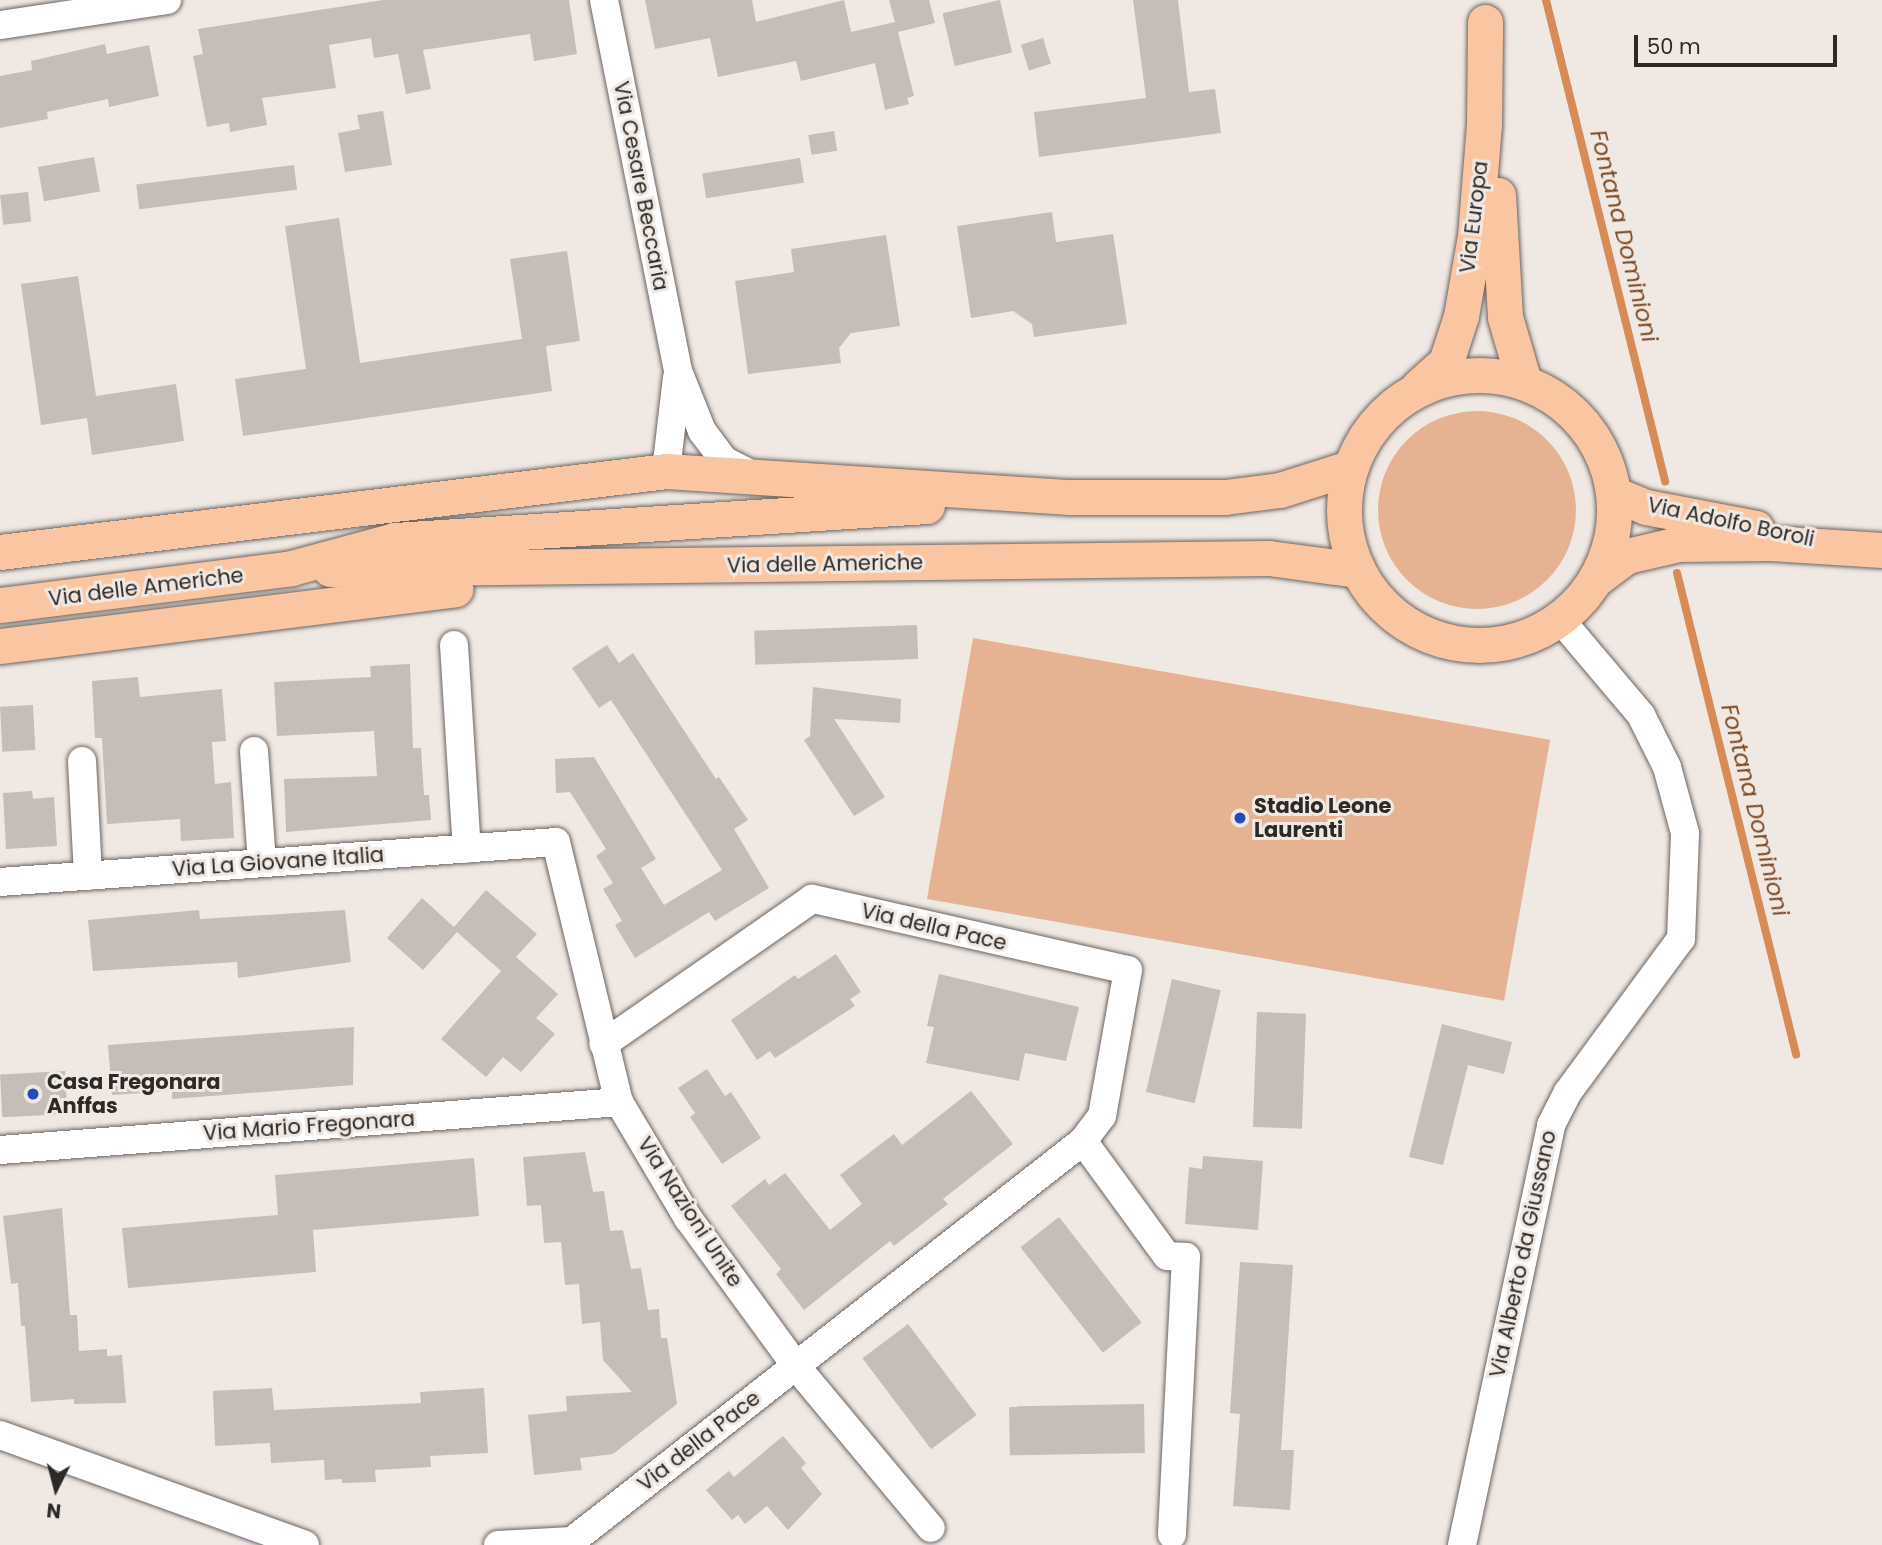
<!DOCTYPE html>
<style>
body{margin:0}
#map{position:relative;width:1882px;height:1545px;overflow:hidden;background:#f0e8e2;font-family:Poppins,sans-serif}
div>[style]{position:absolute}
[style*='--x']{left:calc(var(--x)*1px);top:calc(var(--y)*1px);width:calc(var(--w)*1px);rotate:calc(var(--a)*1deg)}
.green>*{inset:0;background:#e6b392;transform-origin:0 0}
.round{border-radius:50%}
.stream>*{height:8px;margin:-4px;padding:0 4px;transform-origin:4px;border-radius:4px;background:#d78b56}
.building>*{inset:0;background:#c5bdb8;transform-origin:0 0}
.roads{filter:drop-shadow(0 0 2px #6c6460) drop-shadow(0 0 2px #6c6460)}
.minor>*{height:28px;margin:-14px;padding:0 14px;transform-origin:14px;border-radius:14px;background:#fff}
.major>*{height:35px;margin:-17.5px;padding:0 17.5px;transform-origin:17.5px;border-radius:17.5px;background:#fac6a1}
.major>.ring{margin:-17.5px;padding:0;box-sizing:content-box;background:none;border:35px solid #fac6a1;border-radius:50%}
.dots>*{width:19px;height:19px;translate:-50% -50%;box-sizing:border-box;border:4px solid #f0e8e2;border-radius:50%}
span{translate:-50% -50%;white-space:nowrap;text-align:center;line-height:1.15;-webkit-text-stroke:6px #f0e8e2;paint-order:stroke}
.street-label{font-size:21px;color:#2c2927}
.poi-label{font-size:21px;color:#2c2927;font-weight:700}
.left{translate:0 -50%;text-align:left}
.water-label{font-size:23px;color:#7d4923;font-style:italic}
.north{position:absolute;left:21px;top:1454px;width:70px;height:70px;-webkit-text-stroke:5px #f0e8e2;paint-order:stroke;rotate:186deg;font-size:19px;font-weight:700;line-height:28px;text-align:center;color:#2c2927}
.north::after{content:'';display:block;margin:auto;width:24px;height:32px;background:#2c2927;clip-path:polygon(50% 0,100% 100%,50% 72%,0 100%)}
.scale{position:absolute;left:1634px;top:35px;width:203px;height:32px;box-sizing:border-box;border:4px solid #2c2927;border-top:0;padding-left:9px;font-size:21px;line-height:24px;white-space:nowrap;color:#2c2927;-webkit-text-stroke:5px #f0e8e2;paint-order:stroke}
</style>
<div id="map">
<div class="green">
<div class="round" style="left:1378px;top:411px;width:198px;height:198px"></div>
<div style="left:973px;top:638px;width:586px;height:265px;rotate:10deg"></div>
</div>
<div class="stream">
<div style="--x:1546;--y:0;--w:496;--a:76.1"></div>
<div style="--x:1677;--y:573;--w:496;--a:76.1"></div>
</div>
<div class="building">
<div style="clip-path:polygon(383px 0,569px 0,577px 54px,534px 61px,530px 34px,423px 50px,431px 89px,406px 94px,398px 54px,374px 58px,371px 38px,329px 45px,336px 88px,262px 98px,267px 125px,230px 132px,229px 123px,207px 127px,193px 56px,203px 54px,198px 29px)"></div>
<div style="clip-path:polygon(645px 0,752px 0,756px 22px,844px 0,851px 32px,895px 22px,889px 0,929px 0,935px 23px,898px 32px,914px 96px,907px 98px,909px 104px,885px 110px,875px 63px,801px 81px,796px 61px,718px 77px,710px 38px,655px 49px)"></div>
<div style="left:1000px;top:0;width:54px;height:59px;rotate:77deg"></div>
<div style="clip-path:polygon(1133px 0,1178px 0,1189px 92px,1215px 89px,1221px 133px,1039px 157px,1034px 112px,1146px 98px)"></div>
<div style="left:1043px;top:38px;width:27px;height:23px;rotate:73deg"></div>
<div style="clip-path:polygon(105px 44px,107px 54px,149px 45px,159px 96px,109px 107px,108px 99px,47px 112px,48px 119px,0 128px,0 76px,32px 70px,31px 61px)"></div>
<div style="clip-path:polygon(383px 111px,392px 165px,345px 172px,338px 133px,360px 129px,357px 115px)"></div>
<div style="left:834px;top:131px;width:20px;height:26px;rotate:81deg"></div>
<div style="left:94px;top:157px;width:35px;height:57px;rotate:80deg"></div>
<div style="left:800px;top:158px;width:25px;height:99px;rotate:81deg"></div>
<div style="left:294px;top:165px;width:25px;height:159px;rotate:83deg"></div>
<div style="left:28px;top:192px;width:30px;height:28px;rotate:84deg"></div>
<div style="clip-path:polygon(1052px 212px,1056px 242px,1113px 234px,1127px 324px,1034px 337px,1032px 324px,1013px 311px,971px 318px,957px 226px)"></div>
<div style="clip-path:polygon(339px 218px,360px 363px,522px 339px,510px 259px,567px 251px,580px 341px,546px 346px,552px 391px,243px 436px,235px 379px,306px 369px,285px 226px)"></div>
<div style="clip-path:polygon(886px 235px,900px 326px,851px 333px,839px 348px,841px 363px,748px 374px,735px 281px,794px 272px,791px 249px)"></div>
<div style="clip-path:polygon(78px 276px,96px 396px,176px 384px,184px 441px,92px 455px,87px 418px,41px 425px,21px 284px)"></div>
<div style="left:917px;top:625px;width:34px;height:163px;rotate:88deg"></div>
<div style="clip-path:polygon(607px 645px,619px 663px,633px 653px,716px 779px,719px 777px,748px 820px,734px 829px,769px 888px,715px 921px,709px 912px,635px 958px,615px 925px,622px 921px,603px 889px,613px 883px,596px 856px,606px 849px,570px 792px,556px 793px,555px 759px,594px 757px,656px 859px,641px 868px,664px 905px,722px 870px,611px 700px,599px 708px,572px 668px)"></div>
<div style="clip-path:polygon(410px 664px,413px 748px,421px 748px,424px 795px,429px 795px,431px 820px,286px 832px,284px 779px,377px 776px,374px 731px,277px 736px,274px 682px,371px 677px,370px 666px)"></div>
<div style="clip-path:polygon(138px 677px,140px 697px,222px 689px,226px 741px,212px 742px,215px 784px,231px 782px,234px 838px,181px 841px,180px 819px,107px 824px,102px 738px,95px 738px,92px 681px)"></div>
<div style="clip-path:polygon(813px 687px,901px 699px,900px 723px,834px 719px,885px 797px,854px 816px,804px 740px,810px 736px)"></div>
<div style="left:33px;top:705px;width:45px;height:33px;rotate:87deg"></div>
<div style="clip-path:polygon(32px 791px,33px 799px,54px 797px,57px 846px,6px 849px,3px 793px)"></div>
<div style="clip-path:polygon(486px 890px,537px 934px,516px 957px,558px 994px,536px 1018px,555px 1034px,521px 1072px,503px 1057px,486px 1077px,441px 1039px,501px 971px,457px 932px,423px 970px,387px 938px,422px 898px,454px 927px)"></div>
<div style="clip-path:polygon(199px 910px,200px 919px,345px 910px,351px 962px,238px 978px,237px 962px,93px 971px,88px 920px)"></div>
<div style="clip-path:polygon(836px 954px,861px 992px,850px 999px,855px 1006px,775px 1058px,770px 1051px,757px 1060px,731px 1020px,795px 975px,798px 979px)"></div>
<div style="clip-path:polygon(939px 974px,1079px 1007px,1066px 1061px,1025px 1053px,1019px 1081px,926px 1063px,934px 1027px,927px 1026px)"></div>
<div style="left:1172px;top:979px;width:50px;height:116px;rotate:13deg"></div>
<div style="left:1257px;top:1012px;width:49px;height:115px;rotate:2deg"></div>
<div style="clip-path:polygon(1442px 1024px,1512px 1042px,1504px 1074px,1468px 1065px,1443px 1165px,1409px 1157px)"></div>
<div style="clip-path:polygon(354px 1027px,353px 1085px,172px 1099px,172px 1091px,112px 1095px,108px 1045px)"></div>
<div style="clip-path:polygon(707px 1069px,725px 1096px,731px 1092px,761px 1138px,722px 1164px,690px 1117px,695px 1113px,678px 1088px)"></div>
<div style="left:65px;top:1071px;width:43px;height:65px;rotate:87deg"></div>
<div style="clip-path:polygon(971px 1091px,1013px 1144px,943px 1199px,948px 1204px,894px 1246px,890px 1241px,804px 1310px,776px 1274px,781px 1269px,731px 1206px,765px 1179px,769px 1185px,785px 1173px,830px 1230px,862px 1204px,840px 1175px,894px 1134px,902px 1145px)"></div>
<div style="clip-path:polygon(585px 1152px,593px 1192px,604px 1191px,610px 1231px,623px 1230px,631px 1269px,641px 1268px,648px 1310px,659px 1309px,661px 1338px,667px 1338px,677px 1404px,613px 1454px,580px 1458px,582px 1470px,534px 1475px,528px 1415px,567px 1411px,566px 1396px,632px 1392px,603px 1360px,600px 1322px,582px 1324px,579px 1284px,565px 1285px,561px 1242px,544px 1243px,541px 1205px,527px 1206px,523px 1157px)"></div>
<div style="clip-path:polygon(1203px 1156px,1263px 1161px,1258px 1230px,1185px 1224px,1189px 1167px,1202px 1169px)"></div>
<div style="clip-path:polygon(474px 1158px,479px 1216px,313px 1230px,316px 1272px,128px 1288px,122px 1228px,278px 1215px,275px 1175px)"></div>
<div style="clip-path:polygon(62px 1208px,70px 1315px,77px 1315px,79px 1351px,107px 1349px,107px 1356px,122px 1355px,126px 1403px,74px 1404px,74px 1399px,31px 1402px,25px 1326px,21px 1326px,18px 1283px,11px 1284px,3px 1216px)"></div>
<div style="left:1059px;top:1217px;width:134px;height:49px;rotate:52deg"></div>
<div style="clip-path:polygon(1240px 1262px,1293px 1265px,1281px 1450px,1294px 1450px,1290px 1510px,1233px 1506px,1240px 1414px,1230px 1413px)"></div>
<div style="left:908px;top:1324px;width:114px;height:57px;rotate:53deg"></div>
<div style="clip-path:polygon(272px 1388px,274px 1410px,421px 1403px,420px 1392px,484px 1388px,488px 1453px,430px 1456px,431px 1467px,375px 1470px,376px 1482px,342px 1483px,342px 1479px,325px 1480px,324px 1460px,271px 1463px,270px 1443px,215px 1446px,213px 1391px)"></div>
<div style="left:1144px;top:1404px;width:49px;height:135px;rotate:89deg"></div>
<div style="clip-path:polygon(783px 1436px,806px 1463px,801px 1468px,822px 1494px,788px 1530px,767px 1506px,745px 1524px,738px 1515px,732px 1520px,706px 1490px,729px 1471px,734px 1477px)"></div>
</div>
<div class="roads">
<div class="minor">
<div style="--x:604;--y:0;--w:378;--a:78.7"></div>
<div style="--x:678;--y:371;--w:65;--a:68.2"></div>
<div style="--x:702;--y:431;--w:38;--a:53"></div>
<div style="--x:725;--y:461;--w:31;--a:27"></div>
<div style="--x:0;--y:25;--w:169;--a:-8.5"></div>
<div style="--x:666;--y:471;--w:94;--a:-83.3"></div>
<div style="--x:454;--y:645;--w:204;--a:86.4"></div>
<div style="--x:254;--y:751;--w:112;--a:85.9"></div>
<div style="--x:82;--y:761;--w:115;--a:87"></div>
<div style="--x:0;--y:882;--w:557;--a:-4.11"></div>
<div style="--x:556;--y:842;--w:268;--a:76.4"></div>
<div style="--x:619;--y:1102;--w:135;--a:59.3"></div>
<div style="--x:688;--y:1218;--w:182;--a:53.9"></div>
<div style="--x:795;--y:1365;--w:212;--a:50.2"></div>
<div style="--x:1083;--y:1141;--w:142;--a:53.9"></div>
<div style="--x:1167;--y:1256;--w:19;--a:3"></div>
<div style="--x:1186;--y:1257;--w:278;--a:92.9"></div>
<div style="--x:0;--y:1150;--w:621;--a:-4.43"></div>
<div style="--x:0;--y:1435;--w:324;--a:19.8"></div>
<div style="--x:498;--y:1545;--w:74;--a:-3.1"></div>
<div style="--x:572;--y:1541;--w:649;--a:-38.05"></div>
<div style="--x:1083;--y:1141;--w:31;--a:-53"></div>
<div style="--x:1102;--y:1116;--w:148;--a:-79.9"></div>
<div style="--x:1128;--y:970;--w:324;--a:-167.3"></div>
<div style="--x:812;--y:899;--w:254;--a:145.2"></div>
<div style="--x:1462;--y:1545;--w:429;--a:-78"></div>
<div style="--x:1551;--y:1125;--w:37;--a:-63"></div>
<div style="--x:1568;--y:1092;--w:190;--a:-53.6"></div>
<div style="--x:1681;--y:939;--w:106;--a:-87.8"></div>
<div style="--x:1685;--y:833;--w:68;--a:-105.3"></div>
<div style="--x:1667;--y:767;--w:58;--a:-116.6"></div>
<div style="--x:1641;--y:715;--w:126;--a:-130.2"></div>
</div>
<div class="major">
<div style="--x:1498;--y:195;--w:122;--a:86.7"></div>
<div style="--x:1505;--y:317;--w:68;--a:73.7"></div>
<div class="ring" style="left:1344px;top:375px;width:235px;height:235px"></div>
<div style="--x:1418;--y:387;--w:38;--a:-42"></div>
<div style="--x:1446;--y:362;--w:48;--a:-71.9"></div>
<div style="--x:1461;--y:316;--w:81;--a:-80.1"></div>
<div style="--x:1475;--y:236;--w:111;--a:-85.4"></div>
<div style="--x:1484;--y:125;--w:103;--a:-89.4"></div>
<div style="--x:1614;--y:494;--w:35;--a:22"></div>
<div style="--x:1646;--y:507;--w:112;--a:10.8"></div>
<div style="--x:0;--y:552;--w:671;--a:-6.93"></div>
<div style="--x:666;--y:471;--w:405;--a:3.7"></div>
<div style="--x:1070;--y:497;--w:155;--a:0"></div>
<div style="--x:1225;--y:497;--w:55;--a:-7.3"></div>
<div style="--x:1280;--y:490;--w:72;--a:-17.7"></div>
<div style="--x:330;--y:569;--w:939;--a:-0.67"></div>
<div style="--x:1269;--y:558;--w:90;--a:7.7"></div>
<div style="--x:1596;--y:579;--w:39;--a:-37"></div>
<div style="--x:1627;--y:556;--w:52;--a:-13.2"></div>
<div style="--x:1678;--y:544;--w:93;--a:-0.6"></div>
<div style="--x:1771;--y:543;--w:111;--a:3.6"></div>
<div style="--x:0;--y:605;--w:293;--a:-7.2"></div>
<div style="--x:291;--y:568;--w:108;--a:-15.1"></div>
<div style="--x:395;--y:540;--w:533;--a:-3.66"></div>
<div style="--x:0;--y:646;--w:459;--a:-7.1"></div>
</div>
</div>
<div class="dots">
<div style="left:1240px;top:818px;background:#214cba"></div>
<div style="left:33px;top:1094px;background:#214cba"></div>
</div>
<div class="street-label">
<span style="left:641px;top:186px;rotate:79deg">Via Cesare Beccaria</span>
<span style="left:1474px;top:217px;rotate:-83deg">Via Europa</span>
<span style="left:1731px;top:522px;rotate:12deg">Via Adolfo Boroli</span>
<span style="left:825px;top:564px;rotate:-1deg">Via delle Americhe</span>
<span style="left:146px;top:587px;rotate:-7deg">Via delle Americhe</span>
<span style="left:278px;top:862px;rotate:-4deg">Via La Giovane Italia</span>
<span style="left:934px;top:927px;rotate:13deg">Via della Pace</span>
<span style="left:309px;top:1126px;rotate:-4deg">Via Mario Fregonara</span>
<span style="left:690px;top:1212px;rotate:57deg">Via Nazioni Unite</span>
<span style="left:1523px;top:1254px;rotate:-78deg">Via Alberto da Giussano</span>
<span style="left:699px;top:1441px;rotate:-38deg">Via della Pace</span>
</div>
<div class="poi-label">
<span class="left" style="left:1254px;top:818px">Stadio Leone<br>Laurenti</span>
<span class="left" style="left:47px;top:1094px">Casa Fregonara<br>Anffas</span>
</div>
<div class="water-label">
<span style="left:1624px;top:236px;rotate:76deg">Fontana Dominioni</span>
<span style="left:1755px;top:810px;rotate:76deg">Fontana Dominioni</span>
</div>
<div class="north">N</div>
<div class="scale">50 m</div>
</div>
